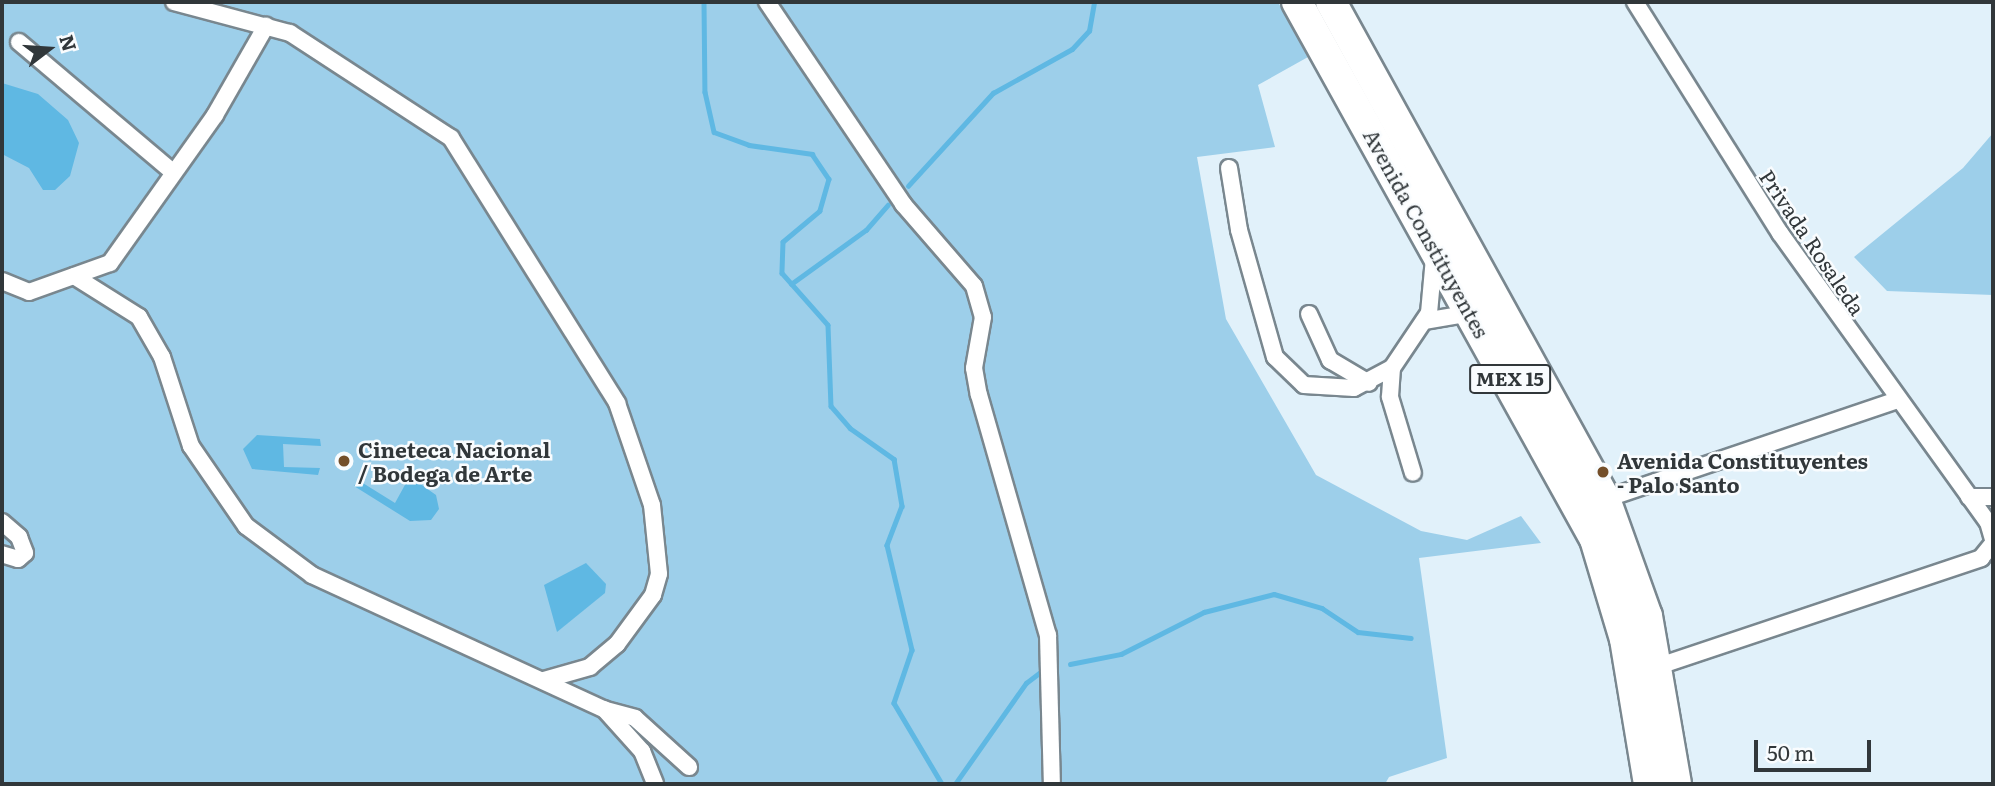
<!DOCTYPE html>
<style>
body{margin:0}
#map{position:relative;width:1995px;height:786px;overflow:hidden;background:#e1f1fa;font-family:Literata,serif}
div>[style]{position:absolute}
.green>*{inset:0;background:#9dcfea}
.water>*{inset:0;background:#5fb8e3}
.stream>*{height:4.5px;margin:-2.25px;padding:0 2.25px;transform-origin:2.25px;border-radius:2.25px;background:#5fb8e3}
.roads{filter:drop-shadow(2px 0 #79878f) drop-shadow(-2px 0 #79878f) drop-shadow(0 2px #79878f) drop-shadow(0 -2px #79878f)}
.street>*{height:16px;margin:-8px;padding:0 8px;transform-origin:8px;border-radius:8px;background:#fff}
.highway>*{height:30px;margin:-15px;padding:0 15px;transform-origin:15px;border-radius:15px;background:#fff}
.dots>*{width:19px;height:19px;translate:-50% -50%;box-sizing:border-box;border:4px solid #f9fcfe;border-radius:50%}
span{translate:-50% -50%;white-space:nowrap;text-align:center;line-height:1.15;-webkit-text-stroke:5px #f9fcfe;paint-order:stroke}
.shield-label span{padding:2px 5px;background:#f9fcfe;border:2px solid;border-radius:5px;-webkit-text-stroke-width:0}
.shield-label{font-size:19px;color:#31373a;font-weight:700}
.street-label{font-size:21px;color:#31373a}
.poi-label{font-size:21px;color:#31373a;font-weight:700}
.left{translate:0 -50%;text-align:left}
.frame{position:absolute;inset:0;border:4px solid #31373a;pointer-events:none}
.north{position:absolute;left:14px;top:14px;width:70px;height:70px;-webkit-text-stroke:5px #f9fcfe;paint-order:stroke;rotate:73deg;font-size:19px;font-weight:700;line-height:28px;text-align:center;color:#31373a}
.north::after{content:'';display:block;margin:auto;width:24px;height:32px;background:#31373a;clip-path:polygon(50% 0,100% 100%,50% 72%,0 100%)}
.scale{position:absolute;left:1754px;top:740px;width:117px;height:32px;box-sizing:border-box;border:4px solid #31373a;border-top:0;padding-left:9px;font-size:21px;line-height:24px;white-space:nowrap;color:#31373a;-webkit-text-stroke:5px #f9fcfe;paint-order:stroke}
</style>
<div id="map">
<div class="green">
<div style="clip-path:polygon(2px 2px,1278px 2px,1308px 57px,1258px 85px,1275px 147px,1197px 157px,1226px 319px,1316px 475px,1421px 531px,1467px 540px,1521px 516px,1541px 543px,1419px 558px,1447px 758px,1389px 777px,1385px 784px,2px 784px)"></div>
<div style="clip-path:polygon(1993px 133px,1993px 295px,1887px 291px,1854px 257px,1963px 168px)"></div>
</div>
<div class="water">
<div style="clip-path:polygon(2px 83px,38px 94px,68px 120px,79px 143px,70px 176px,55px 190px,43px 190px,29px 168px,2px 154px)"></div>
<div style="clip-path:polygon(257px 435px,320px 439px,321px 446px,283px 444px,284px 467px,320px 468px,318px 475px,252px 469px,243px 449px)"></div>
<div style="clip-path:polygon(399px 469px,436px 495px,439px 509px,431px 520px,410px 521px,354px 486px,358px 480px,395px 503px,406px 483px,395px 475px)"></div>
<div style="clip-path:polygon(586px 563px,606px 584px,605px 593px,557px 632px,544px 585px)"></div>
</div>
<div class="stream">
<div style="left:704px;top:2px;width:90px;rotate:89.4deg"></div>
<div style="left:705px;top:92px;width:41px;rotate:77.3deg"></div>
<div style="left:714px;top:132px;width:37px;rotate:20deg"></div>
<div style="left:749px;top:145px;width:64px;rotate:8.1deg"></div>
<div style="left:812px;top:154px;width:30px;rotate:56deg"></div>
<div style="left:829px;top:179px;width:33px;rotate:106deg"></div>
<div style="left:820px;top:211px;width:48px;rotate:140deg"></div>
<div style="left:783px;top:242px;width:31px;rotate:92deg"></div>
<div style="left:782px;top:273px;width:69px;rotate:48.5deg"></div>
<div style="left:828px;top:325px;width:81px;rotate:87.9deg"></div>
<div style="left:831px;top:406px;width:29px;rotate:49deg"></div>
<div style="left:850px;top:428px;width:54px;rotate:35.2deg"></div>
<div style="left:894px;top:459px;width:48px;rotate:80.3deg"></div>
<div style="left:902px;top:506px;width:42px;rotate:111deg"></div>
<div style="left:887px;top:545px;width:108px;rotate:76.6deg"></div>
<div style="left:912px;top:650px;width:56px;rotate:108.8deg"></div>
<div style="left:894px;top:703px;width:94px;rotate:59.3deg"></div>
<div style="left:908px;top:186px;width:126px;rotate:-47.6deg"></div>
<div style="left:993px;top:93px;width:90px;rotate:-29.1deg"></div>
<div style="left:1072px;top:49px;width:25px;rotate:-47deg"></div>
<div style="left:1089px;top:31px;width:29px;rotate:-80deg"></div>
<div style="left:791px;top:284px;width:92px;rotate:-35.8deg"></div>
<div style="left:866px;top:230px;width:33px;rotate:-49deg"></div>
<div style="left:1070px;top:664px;width:52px;rotate:-11.1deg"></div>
<div style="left:1121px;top:654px;width:93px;rotate:-26.8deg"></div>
<div style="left:1204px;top:612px;width:72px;rotate:-14.4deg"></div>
<div style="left:1274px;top:594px;width:50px;rotate:16.3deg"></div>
<div style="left:1322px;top:608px;width:43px;rotate:33.7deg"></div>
<div style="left:1358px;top:632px;width:53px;rotate:6.5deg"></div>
<div style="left:955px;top:784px;width:123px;rotate:-54.9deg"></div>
<div style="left:1026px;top:683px;width:20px;rotate:-37deg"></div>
</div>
<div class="roads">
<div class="street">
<div style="left:174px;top:2px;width:120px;rotate:15deg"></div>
<div style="left:290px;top:33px;width:192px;rotate:33.1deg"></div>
<div style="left:451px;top:138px;width:313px;rotate:57.9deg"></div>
<div style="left:617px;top:403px;width:108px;rotate:71.1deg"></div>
<div style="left:652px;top:505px;width:69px;rotate:84.2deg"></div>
<div style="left:659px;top:574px;width:22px;rotate:106deg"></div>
<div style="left:653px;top:595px;width:61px;rotate:126.3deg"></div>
<div style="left:617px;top:644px;width:35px;rotate:140deg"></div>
<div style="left:590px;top:667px;width:48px;rotate:164.2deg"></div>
<div style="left:767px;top:2px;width:244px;rotate:56deg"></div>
<div style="left:903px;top:204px;width:108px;rotate:49.1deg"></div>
<div style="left:974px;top:286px;width:32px;rotate:74deg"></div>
<div style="left:983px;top:317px;width:52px;rotate:100deg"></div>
<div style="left:974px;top:368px;width:27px;rotate:80deg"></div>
<div style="left:979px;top:395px;width:250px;rotate:74deg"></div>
<div style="left:1048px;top:635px;width:149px;rotate:88.5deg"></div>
<div style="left:1635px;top:2px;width:273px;rotate:57.9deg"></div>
<div style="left:1780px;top:233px;width:356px;rotate:54.3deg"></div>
<div style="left:1988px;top:522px;width:19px;rotate:74deg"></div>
<div style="left:19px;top:42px;width:202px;rotate:40.2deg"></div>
<div style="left:1229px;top:168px;width:63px;rotate:80.8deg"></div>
<div style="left:1239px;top:230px;width:132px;rotate:74.2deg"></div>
<div style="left:1275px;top:357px;width:40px;rotate:44deg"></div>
<div style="left:1304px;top:385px;width:50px;rotate:3.4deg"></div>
<div style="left:1354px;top:388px;width:43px;rotate:-27.8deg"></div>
<div style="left:1392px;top:368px;width:66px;rotate:-56.1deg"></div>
<div style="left:1429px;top:313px;width:55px;rotate:-84.8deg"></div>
<div style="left:74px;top:276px;width:77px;rotate:32.2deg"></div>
<div style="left:139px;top:317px;width:46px;rotate:60.1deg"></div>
<div style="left:162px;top:357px;width:94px;rotate:72deg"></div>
<div style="left:191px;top:446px;width:97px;rotate:55.5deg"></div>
<div style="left:246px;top:526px;width:82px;rotate:36.6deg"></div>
<div style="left:312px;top:575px;width:321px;rotate:24.7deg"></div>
<div style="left:604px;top:709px;width:57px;rotate:47.9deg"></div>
<div style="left:642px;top:751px;width:35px;rotate:68deg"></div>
<div style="left:2px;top:281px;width:29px;rotate:22deg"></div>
<div style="left:29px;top:292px;width:86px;rotate:-19.7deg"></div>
<div style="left:110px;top:263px;width:181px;rotate:-54.6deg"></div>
<div style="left:215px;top:115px;width:103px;rotate:-60.2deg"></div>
<div style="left:1309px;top:314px;width:51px;rotate:65.5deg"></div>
<div style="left:1330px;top:360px;width:45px;rotate:30.5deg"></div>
<div style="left:1424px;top:321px;width:49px;rotate:-9.5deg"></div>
<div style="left:1392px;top:368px;width:29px;rotate:94deg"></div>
<div style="left:1390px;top:397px;width:79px;rotate:73.2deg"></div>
<div style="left:1969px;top:497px;width:24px"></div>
<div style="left:1605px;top:499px;width:309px;rotate:-18.7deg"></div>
<div style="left:2px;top:522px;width:23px;rotate:41deg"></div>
<div style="left:19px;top:537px;width:17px;rotate:69deg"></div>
<div style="left:25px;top:553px;width:9px;rotate:139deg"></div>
<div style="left:18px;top:559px;width:17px;rotate:-163deg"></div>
<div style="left:1659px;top:666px;width:340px;rotate:-18.5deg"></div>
<div style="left:1981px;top:558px;width:19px;rotate:-51deg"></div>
<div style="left:606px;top:710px;width:30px;rotate:15deg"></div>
<div style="left:635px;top:718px;width:73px;rotate:42.2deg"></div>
</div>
<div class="highway">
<div style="left:1297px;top:2px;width:614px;rotate:60.97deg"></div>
<div style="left:1595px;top:539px;width:104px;rotate:73.3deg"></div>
<div style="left:1625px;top:639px;width:147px;rotate:80.6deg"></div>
<div style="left:1331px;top:2px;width:568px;rotate:61.13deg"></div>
<div style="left:1605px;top:499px;width:124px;rotate:70.3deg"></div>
<div style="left:1647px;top:616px;width:170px;rotate:80.2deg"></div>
</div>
</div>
<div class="dots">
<div style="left:344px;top:461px;background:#744f2a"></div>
<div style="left:1603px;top:472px;background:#744f2a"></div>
</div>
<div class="shield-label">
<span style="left:1510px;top:379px">MEX 15</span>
</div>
<div class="street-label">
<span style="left:1427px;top:233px;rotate:61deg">Avenida Constituyentes</span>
<span style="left:1813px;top:242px;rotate:56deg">Privada Rosaleda</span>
</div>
<div class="poi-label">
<span class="left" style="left:358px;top:461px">Cineteca Nacional<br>/ Bodega de Arte</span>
<span class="left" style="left:1617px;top:472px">Avenida Constituyentes<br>- Palo Santo</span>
</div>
<div class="frame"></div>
<div class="north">N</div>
<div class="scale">50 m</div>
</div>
